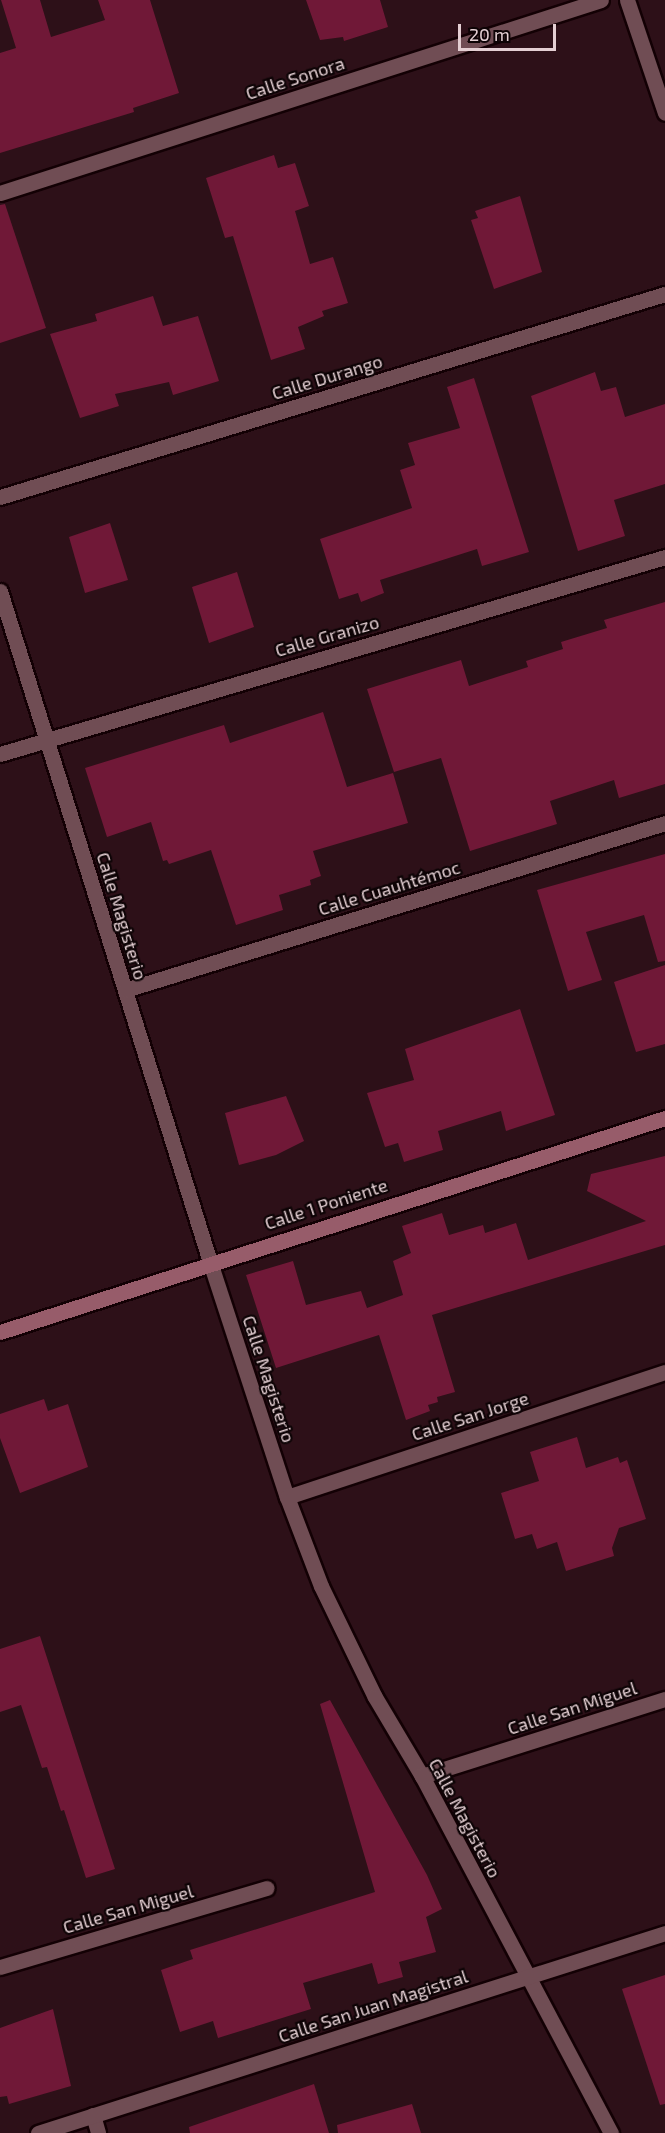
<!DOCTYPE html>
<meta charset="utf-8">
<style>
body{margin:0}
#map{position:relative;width:665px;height:2133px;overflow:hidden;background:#2d1018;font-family:"Exo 2",sans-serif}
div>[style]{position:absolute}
.building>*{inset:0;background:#701837}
.roads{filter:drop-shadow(2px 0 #130004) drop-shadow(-2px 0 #130004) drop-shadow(0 2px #130004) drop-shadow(0 -2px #130004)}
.minor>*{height:15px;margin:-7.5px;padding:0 7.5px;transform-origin:7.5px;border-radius:7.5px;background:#704d54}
.secondary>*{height:15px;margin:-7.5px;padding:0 7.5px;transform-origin:7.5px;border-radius:7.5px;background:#975c6a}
span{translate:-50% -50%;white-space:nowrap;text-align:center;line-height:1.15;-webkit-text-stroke:4.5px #0d0305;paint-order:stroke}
.street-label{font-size:18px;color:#e4cfd3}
.scale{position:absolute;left:458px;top:24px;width:98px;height:27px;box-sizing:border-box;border:3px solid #e4cfd3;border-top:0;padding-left:8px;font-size:18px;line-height:21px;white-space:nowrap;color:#e4cfd3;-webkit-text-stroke:4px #0d0305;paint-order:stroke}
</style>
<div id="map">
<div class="building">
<div style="clip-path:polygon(1px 0,40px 0,51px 37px,105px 20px,98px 0,150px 0,179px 93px,133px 108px,134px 112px,0 153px,0 53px,16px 48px)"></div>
<div style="clip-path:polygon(306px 0,380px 0,388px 27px,344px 41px,343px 37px,320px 40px)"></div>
<div style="clip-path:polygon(274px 155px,278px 168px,295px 163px,309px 206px,295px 211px,310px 264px,333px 257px,348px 303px,322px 311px,324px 316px,298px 327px,305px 349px,271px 360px,233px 236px,225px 238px,206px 178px)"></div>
<div style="clip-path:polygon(520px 196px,542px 272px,494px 289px,471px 220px,478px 218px,475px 211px)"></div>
<div style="clip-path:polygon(5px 204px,46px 328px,0 343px,0 205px)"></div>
<div style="clip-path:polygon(153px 296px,163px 326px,198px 316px,219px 381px,173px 395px,169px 382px,115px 394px,119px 406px,80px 418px,50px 334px,97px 321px,95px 314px)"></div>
<div style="clip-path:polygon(595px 372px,601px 391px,616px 387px,625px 417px,665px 404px,665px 484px,614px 500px,625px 536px,578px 551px,531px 396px)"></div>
<div style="clip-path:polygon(474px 378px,529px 552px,482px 566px,477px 549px,380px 580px,384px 593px,361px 602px,358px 593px,339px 599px,320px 539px,412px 508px,400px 470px,415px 465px,408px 443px,460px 428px,447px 387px)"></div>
<div style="clip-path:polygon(110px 523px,128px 580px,85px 593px,69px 537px)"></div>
<div style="clip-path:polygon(237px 572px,254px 627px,209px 643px,192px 587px)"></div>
<div style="clip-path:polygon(665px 602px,665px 784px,619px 798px,614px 780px,550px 801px,557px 824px,470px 851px,441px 758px,394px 772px,367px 689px,461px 660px,469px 686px,528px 667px,526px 661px,563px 649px,561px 642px,607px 628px,604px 620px)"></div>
<div style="clip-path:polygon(323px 712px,347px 787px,393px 773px,408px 823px,313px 851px,321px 876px,310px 880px,311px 885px,279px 895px,283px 910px,236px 925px,211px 850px,169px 864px,167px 860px,163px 861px,151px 822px,107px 837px,85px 768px,224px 725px,230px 743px)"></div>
<div style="clip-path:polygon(665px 854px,665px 961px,658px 962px,644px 915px,586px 932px,602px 980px,568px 991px,537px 890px)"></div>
<div style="clip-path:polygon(665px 965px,665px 1044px,636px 1052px,614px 982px)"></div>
<div style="clip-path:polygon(520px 1009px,555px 1115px,506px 1131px,501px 1111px,438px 1131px,443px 1150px,404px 1162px,398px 1143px,385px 1147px,367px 1093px,414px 1080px,405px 1049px)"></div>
<div style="clip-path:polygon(286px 1096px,304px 1141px,276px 1155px,239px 1165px,225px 1113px)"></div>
<div style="clip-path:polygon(665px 1156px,665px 1245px,432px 1315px,455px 1392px,437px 1397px,438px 1402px,428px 1405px,430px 1411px,406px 1420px,379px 1335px,276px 1368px,246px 1275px,293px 1261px,306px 1305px,361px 1291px,367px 1308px,403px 1295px,393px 1261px,411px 1253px,402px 1226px,442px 1213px,449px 1235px,483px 1225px,485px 1233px,516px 1223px,528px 1260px,646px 1221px,587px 1191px,591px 1174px)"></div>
<div style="clip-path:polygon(44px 1399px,48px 1411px,68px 1404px,88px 1467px,20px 1493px,0 1438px,0 1414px)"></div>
<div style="clip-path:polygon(577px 1437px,586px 1468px,618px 1457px,620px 1463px,627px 1460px,646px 1519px,619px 1528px,612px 1548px,614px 1556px,566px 1571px,557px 1542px,537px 1549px,532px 1534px,515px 1539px,501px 1493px,539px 1481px,530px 1452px)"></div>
<div style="clip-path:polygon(40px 1636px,115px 1869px,86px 1878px,64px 1810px,61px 1811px,47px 1767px,42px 1768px,21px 1705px,0 1712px,0 1649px)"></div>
<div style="clip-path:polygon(330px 1700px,427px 1875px,442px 1909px,426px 1917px,436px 1952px,399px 1962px,403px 1977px,378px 1984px,372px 1963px,303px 1983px,311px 2009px,218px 2038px,213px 2021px,180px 2032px,161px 1970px,193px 1959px,190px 1950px,375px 1892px,320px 1704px)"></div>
<div style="clip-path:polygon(665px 1975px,665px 2104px,660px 2105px,622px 1989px)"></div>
<div style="clip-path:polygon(53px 2009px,71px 2086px,9px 2104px,7px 2096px,0 2097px,0 2028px)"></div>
<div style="clip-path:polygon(314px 2084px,329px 2133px,190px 2133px,189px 2127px)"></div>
<div style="clip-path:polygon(412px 2104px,421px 2133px,338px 2133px,337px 2125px)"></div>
</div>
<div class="roads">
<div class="minor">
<div style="left:627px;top:0;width:119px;rotate:71.4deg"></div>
<div style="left:0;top:193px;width:631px;rotate:-17.8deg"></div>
<div style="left:0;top:497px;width:695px;rotate:-16.98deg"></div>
<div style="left:0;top:591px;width:703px;rotate:72.62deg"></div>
<div style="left:210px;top:1262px;width:247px;rotate:71.9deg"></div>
<div style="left:287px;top:1497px;width:95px;rotate:69.1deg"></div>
<div style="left:321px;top:1586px;width:123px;rotate:64.1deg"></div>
<div style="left:375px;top:1697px;width:92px;rotate:59.3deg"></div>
<div style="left:422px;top:1776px;width:404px;rotate:62.1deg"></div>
<div style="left:0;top:754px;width:694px;rotate:-16.5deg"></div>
<div style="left:125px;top:990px;width:565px;rotate:-17.18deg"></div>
<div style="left:287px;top:1497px;width:398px;rotate:-18.3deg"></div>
<div style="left:422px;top:1776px;width:255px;rotate:-17.6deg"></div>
<div style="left:0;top:1967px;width:278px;rotate:-16.5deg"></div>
<div style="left:93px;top:2115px;width:19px;rotate:74deg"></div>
<div style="left:38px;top:2133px;width:658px;rotate:-17.69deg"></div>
</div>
<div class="secondary">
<div style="left:0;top:1332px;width:699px;rotate:-17.84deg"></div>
</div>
</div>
<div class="street-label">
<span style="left:295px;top:78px;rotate:-18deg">Calle Sonora</span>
<span style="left:327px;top:377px;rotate:-17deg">Calle Durango</span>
<span style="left:327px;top:636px;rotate:-16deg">Calle Granizo</span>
<span style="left:389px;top:888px;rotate:-17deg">Calle Cuauhtémoc</span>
<span style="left:122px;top:916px;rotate:73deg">Calle Magisterio</span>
<span style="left:326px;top:1204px;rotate:-18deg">Calle 1 Poniente</span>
<span style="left:269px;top:1379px;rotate:72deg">Calle Magisterio</span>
<span style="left:470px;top:1416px;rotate:-18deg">Calle San Jorge</span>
<span style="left:572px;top:1708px;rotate:-18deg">Calle San Miguel</span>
<span style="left:465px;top:1818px;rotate:62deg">Calle Magisterio</span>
<span style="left:128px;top:1909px;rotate:-16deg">Calle San Miguel</span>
<span style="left:373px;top:2006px;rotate:-18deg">Calle San Juan Magistral</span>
</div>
<div class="scale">20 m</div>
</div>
